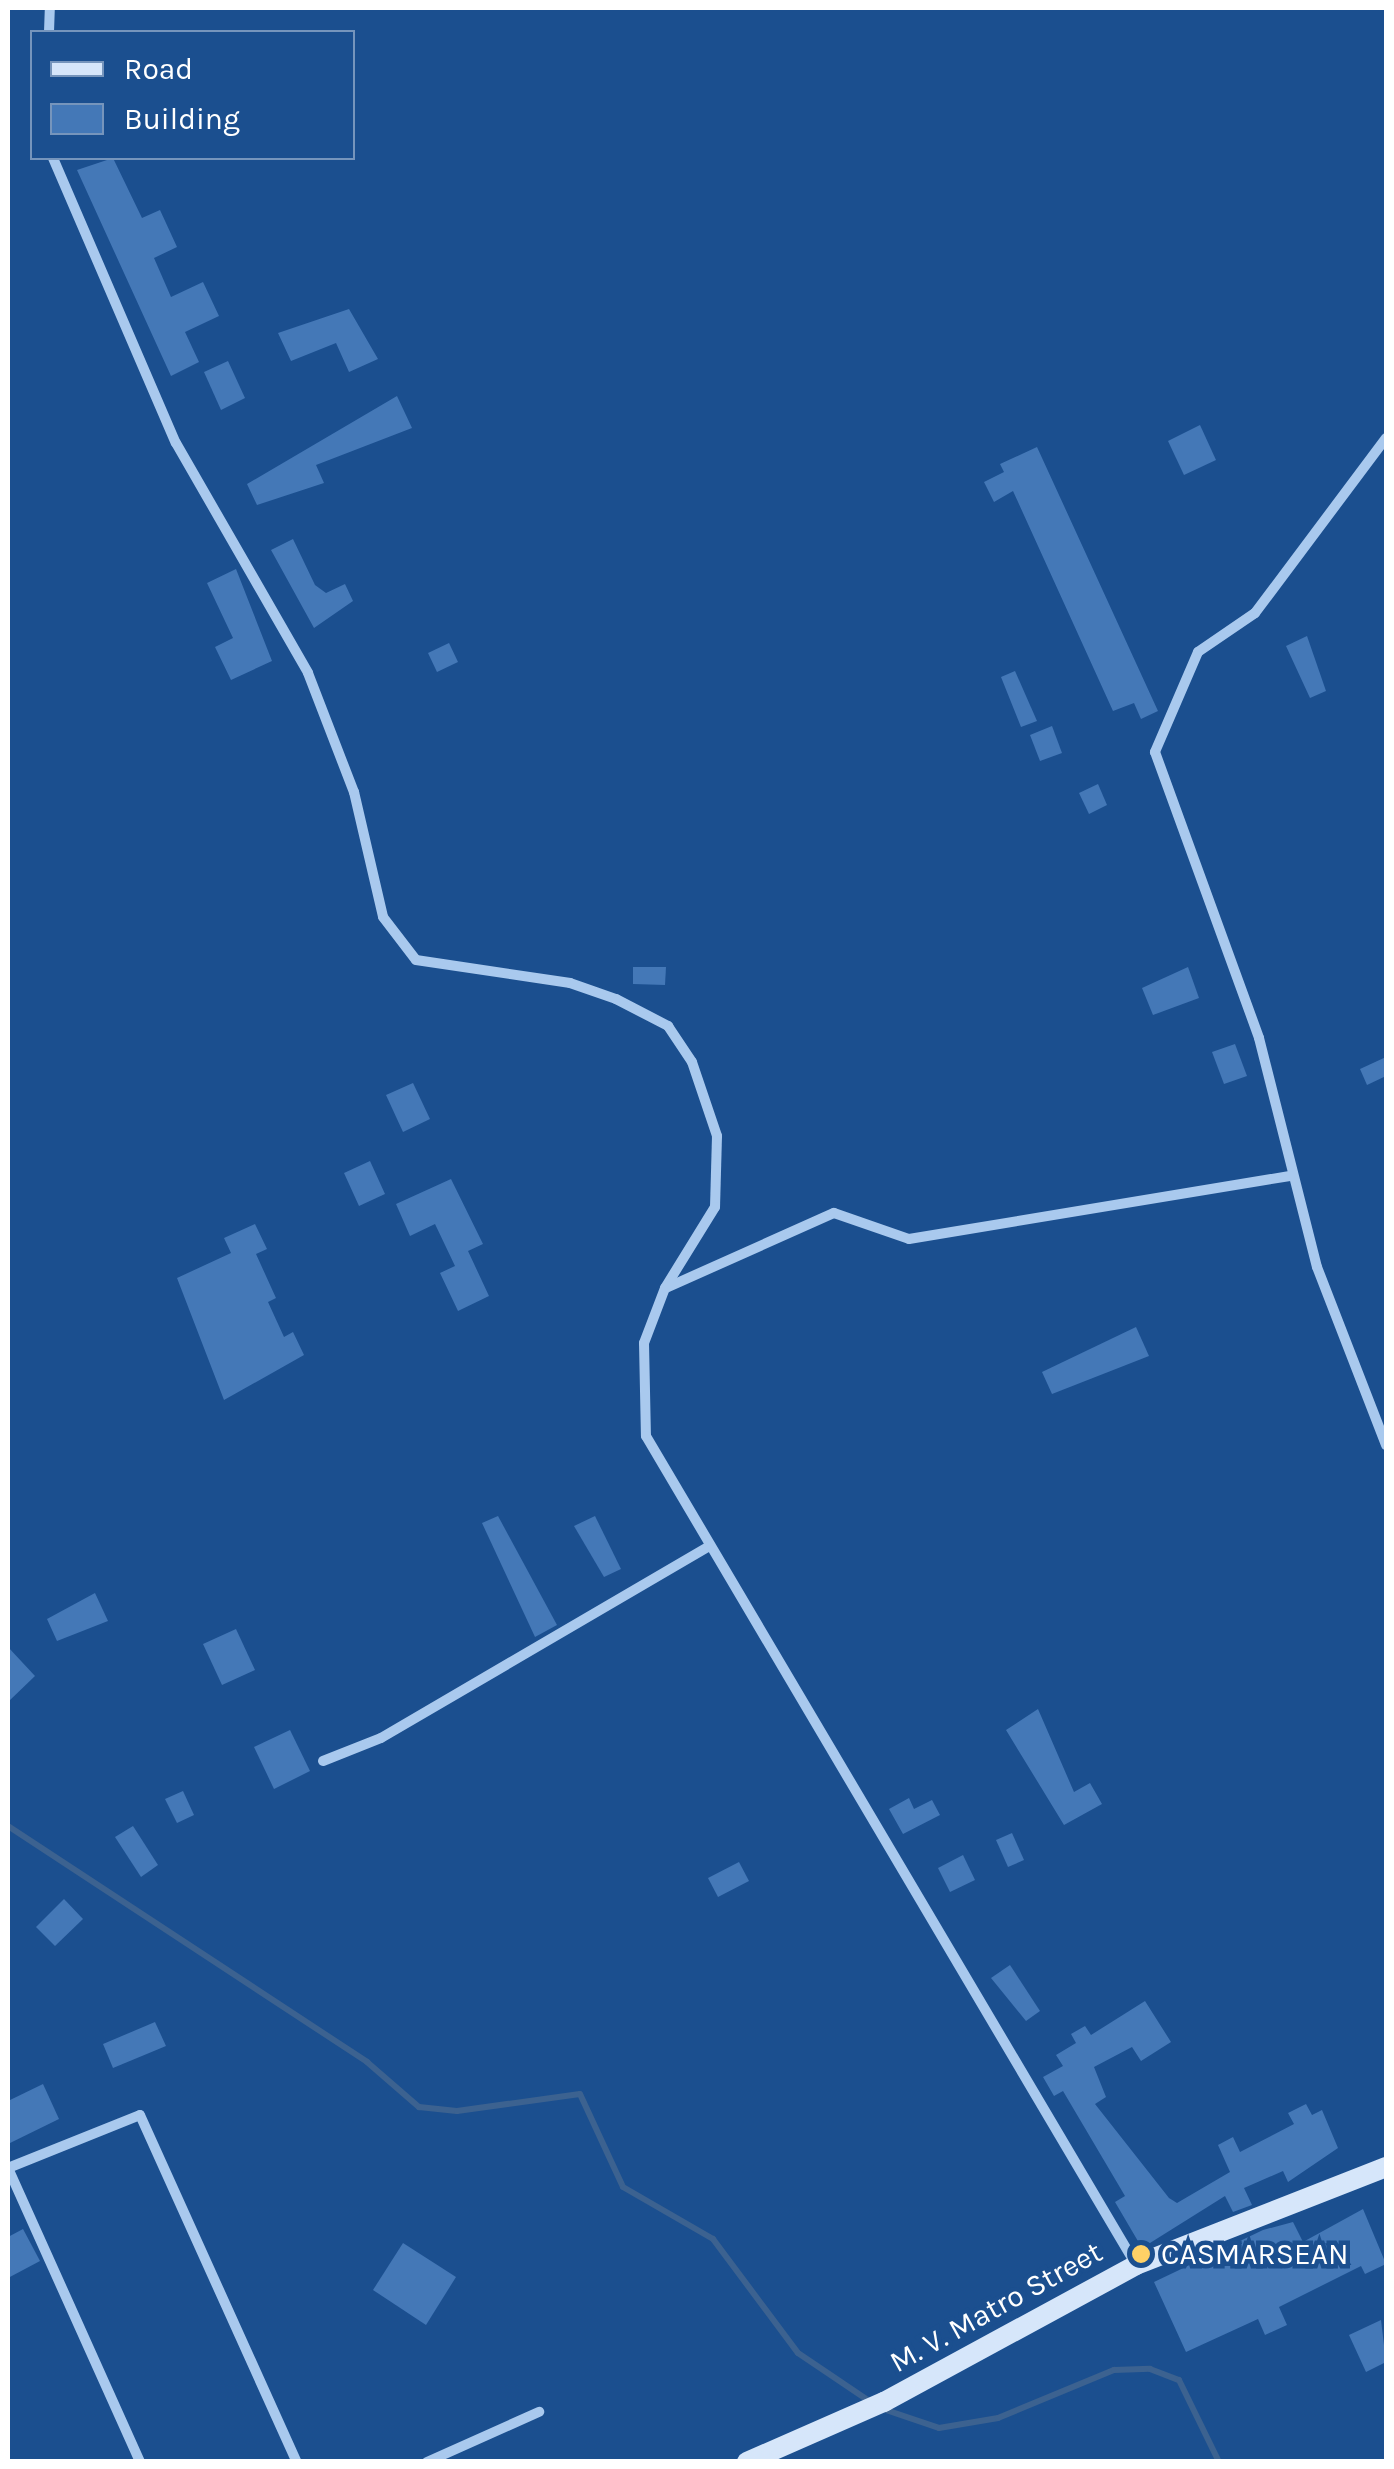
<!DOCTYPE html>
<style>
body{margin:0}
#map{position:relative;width:1394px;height:2469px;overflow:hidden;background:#1b4f8f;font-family:Karla,sans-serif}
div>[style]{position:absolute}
.stream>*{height:6px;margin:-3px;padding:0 3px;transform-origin:3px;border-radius:3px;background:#3c6290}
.building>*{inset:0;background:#4478b7}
.street>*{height:10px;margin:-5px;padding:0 5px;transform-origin:5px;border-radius:5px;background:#a9c9ee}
.secondary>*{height:20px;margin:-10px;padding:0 10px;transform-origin:10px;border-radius:10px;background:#d6e6fa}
.dots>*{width:28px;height:28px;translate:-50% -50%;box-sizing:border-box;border:5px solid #1b4f8f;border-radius:50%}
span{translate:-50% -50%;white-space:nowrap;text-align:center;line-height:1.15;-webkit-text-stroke:9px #1b4f8f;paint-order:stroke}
.poi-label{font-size:30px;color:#fff}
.left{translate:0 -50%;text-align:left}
.street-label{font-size:30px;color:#fff}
.frame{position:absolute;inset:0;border:10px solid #fff;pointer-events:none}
.legend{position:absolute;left:30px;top:30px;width:325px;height:130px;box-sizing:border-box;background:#1b4f8f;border:2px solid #7695bc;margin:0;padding:12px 18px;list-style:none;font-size:30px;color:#fff}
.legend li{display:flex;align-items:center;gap:20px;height:50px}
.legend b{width:50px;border:2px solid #7695bc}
</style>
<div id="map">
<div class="stream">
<div style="left:8px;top:1826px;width:430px;rotate:33.3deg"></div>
<div style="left:367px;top:2062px;width:69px;rotate:40.9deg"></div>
<div style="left:419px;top:2107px;width:38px;rotate:6deg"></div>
<div style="left:457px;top:2111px;width:124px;rotate:-7.9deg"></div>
<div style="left:580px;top:2094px;width:102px;rotate:65.2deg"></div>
<div style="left:623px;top:2187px;width:104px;rotate:30deg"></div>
<div style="left:713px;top:2239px;width:142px;rotate:53.3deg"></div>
<div style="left:798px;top:2353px;width:89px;rotate:34deg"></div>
<div style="left:883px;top:2409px;width:59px;rotate:18.7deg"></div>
<div style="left:939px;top:2428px;width:60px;rotate:-9.6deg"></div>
<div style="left:998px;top:2418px;width:126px;rotate:-22.5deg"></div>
<div style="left:1114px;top:2370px;width:36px;rotate:-2deg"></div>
<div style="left:1150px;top:2369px;width:31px;rotate:21deg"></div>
<div style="left:1179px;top:2380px;width:91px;rotate:64deg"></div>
</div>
<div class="building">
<div style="clip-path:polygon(113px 158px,142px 218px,160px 210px,177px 247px,154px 258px,171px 297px,203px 282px,219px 316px,185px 332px,199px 362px,171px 376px,77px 170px)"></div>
<div style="clip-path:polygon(349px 309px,378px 359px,349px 372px,336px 343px,291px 361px,278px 333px)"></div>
<div style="clip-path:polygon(228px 361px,245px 398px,221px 410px,204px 372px)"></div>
<div style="clip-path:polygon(397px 396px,412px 428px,316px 465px,324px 483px,257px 505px,247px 484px)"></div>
<div style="clip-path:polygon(1200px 425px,1216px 460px,1184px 475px,1168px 441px)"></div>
<div style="clip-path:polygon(1037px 447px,1158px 711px,1141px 719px,1134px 703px,1113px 711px,1013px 491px,994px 502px,984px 482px,1004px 472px,1000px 464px)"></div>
<div style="clip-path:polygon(293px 539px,315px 585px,326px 593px,345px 584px,353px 601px,314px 628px,271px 550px)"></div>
<div style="clip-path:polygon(236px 569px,272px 661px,231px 680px,215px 647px,233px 638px,207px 583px)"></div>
<div style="clip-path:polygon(1307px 636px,1326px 691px,1310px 698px,1286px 646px)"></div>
<div style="clip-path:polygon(449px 643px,458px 662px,437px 672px,428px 653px)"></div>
<div style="clip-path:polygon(1015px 671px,1037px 721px,1021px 727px,1001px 677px)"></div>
<div style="clip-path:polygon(1052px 726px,1062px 753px,1040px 761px,1030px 735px)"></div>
<div style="clip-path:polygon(1098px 784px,1107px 805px,1089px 814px,1079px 793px)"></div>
<div style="clip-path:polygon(633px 967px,666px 967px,665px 985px,633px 984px)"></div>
<div style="clip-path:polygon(1188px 967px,1199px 998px,1153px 1015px,1142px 988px)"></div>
<div style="clip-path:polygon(1235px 1044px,1247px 1076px,1224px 1084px,1212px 1052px)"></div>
<div style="clip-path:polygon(1386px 1057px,1386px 1076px,1367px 1085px,1360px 1069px)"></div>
<div style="clip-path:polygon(413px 1083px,430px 1119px,403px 1132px,386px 1095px)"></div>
<div style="clip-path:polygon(370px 1161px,385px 1194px,359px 1206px,344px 1173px)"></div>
<div style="clip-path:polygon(451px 1179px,483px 1244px,468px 1251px,489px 1296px,458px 1311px,440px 1273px,455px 1266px,435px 1224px,410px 1236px,396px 1204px)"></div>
<div style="clip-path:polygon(255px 1224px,267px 1249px,256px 1254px,276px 1298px,268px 1302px,284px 1337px,293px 1332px,304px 1355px,224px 1400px,177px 1278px,231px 1253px,224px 1238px)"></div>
<div style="clip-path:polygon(1136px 1327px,1149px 1356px,1052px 1394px,1042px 1372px)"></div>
<div style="clip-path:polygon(498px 1516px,557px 1625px,535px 1637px,482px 1523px)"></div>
<div style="clip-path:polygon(595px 1516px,621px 1569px,604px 1577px,574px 1526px)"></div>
<div style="clip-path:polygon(95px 1593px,108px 1621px,57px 1641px,47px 1619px)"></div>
<div style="clip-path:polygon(236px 1629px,255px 1670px,222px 1685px,203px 1644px)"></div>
<div style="clip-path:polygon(8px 1647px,35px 1676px,8px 1702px)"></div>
<div style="clip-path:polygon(1038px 1709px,1074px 1792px,1090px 1783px,1102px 1804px,1064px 1825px,1006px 1730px)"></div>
<div style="clip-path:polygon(290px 1730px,310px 1771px,274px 1789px,254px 1747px)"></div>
<div style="clip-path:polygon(183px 1791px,194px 1815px,177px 1823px,165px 1799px)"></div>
<div style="clip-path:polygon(909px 1798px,914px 1809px,932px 1800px,940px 1815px,903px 1834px,889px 1809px)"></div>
<div style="clip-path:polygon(133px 1826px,158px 1865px,141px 1877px,115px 1837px)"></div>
<div style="clip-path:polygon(1012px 1833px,1024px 1860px,1008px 1867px,996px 1840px)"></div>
<div style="clip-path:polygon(963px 1855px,975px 1880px,950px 1892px,938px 1868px)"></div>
<div style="clip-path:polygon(739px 1862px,749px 1881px,718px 1897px,708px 1878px)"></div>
<div style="clip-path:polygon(64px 1899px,83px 1919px,55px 1946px,36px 1927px)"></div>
<div style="clip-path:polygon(1010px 1965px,1040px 2011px,1026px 2021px,991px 1978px)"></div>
<div style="clip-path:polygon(1145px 2001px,1171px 2042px,1141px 2061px,1132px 2047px,1094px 2067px,1106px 2097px,1095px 2104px,1169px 2198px,1177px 2203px,1230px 2172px,1218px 2145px,1233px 2137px,1240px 2152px,1294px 2124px,1288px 2113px,1306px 2104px,1312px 2115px,1322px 2110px,1338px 2148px,1288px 2182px,1283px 2171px,1244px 2188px,1252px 2205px,1233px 2212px,1225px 2196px,1142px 2248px,1115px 2202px,1125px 2196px,1063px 2091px,1054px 2096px,1043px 2077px,1063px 2066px,1056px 2055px,1076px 2043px,1071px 2034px,1085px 2026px,1091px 2035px)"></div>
<div style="clip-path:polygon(155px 2022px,166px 2046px,113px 2068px,103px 2044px)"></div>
<div style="clip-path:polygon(43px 2084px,59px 2119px,8px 2144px,8px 2101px)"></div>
<div style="clip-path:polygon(1363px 2209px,1386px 2264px,1365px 2274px,1361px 2266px,1279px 2307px,1287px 2325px,1265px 2335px,1258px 2319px,1186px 2352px,1154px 2282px,1263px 2230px,1293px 2222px,1303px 2242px)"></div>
<div style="clip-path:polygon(23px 2229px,40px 2261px,8px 2278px,8px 2237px)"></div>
<div style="clip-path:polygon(403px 2243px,456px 2277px,426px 2325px,373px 2290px)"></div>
<div style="clip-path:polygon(1381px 2320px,1386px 2362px,1366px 2372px,1349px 2335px)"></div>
</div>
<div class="street">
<div style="left:49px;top:32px;width:24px;rotate:-88deg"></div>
<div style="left:53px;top:158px;width:310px;rotate:66.7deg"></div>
<div style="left:176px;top:443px;width:265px;rotate:60.1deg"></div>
<div style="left:308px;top:673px;width:128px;rotate:68.9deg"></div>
<div style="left:354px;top:792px;width:128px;rotate:76.9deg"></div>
<div style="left:383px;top:917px;width:54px;rotate:52.5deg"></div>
<div style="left:416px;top:960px;width:156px;rotate:8.5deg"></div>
<div style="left:570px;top:983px;width:49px;rotate:19.2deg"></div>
<div style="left:616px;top:999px;width:59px;rotate:27.4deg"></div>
<div style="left:668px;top:1026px;width:43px;rotate:56.3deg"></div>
<div style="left:692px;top:1062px;width:78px;rotate:71.3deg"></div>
<div style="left:717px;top:1136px;width:71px;rotate:91.6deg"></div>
<div style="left:715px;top:1207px;width:95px;rotate:121.7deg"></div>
<div style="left:665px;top:1288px;width:59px;rotate:110.9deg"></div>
<div style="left:644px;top:1343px;width:93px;rotate:88.8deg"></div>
<div style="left:646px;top:1436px;width:963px;rotate:59.41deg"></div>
<div style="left:1386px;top:438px;width:219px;rotate:126.8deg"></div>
<div style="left:1255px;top:613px;width:69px;rotate:145.6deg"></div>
<div style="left:1198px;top:652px;width:109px;rotate:113.3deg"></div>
<div style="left:1155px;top:752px;width:304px;rotate:70deg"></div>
<div style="left:1259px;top:1038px;width:236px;rotate:75.8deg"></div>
<div style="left:1317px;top:1267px;width:191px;rotate:68.8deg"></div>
<div style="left:666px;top:1288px;width:184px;rotate:-24.1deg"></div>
<div style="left:834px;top:1213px;width:79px;rotate:19.1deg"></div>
<div style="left:909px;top:1239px;width:386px;rotate:-9.4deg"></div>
<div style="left:323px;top:1761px;width:62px;rotate:-21.6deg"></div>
<div style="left:381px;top:1738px;width:380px;rotate:-30.3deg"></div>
<div style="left:8px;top:2168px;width:142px;rotate:-21.9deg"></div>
<div style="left:140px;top:2115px;width:381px;rotate:65.7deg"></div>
<div style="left:8px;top:2168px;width:322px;rotate:65.8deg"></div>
<div style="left:427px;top:2462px;width:123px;rotate:-24.1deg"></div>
</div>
<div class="secondary">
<div style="left:747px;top:2462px;width:150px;rotate:-23.7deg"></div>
<div style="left:884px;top:2402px;width:287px;rotate:-28.5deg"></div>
<div style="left:1136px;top:2265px;width:269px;rotate:-21.4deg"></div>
</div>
<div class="dots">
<div style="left:1141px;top:2254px;background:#ffd166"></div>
</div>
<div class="poi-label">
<span class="left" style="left:1161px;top:2254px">CASMARSEAN</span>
</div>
<div class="street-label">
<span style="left:996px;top:2307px;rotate:-29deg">M. V. Matro Street</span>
</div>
<div class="frame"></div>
<ul class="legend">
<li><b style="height:12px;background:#d6e6fa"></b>Road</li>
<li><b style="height:28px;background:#4478b7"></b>Building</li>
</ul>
</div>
